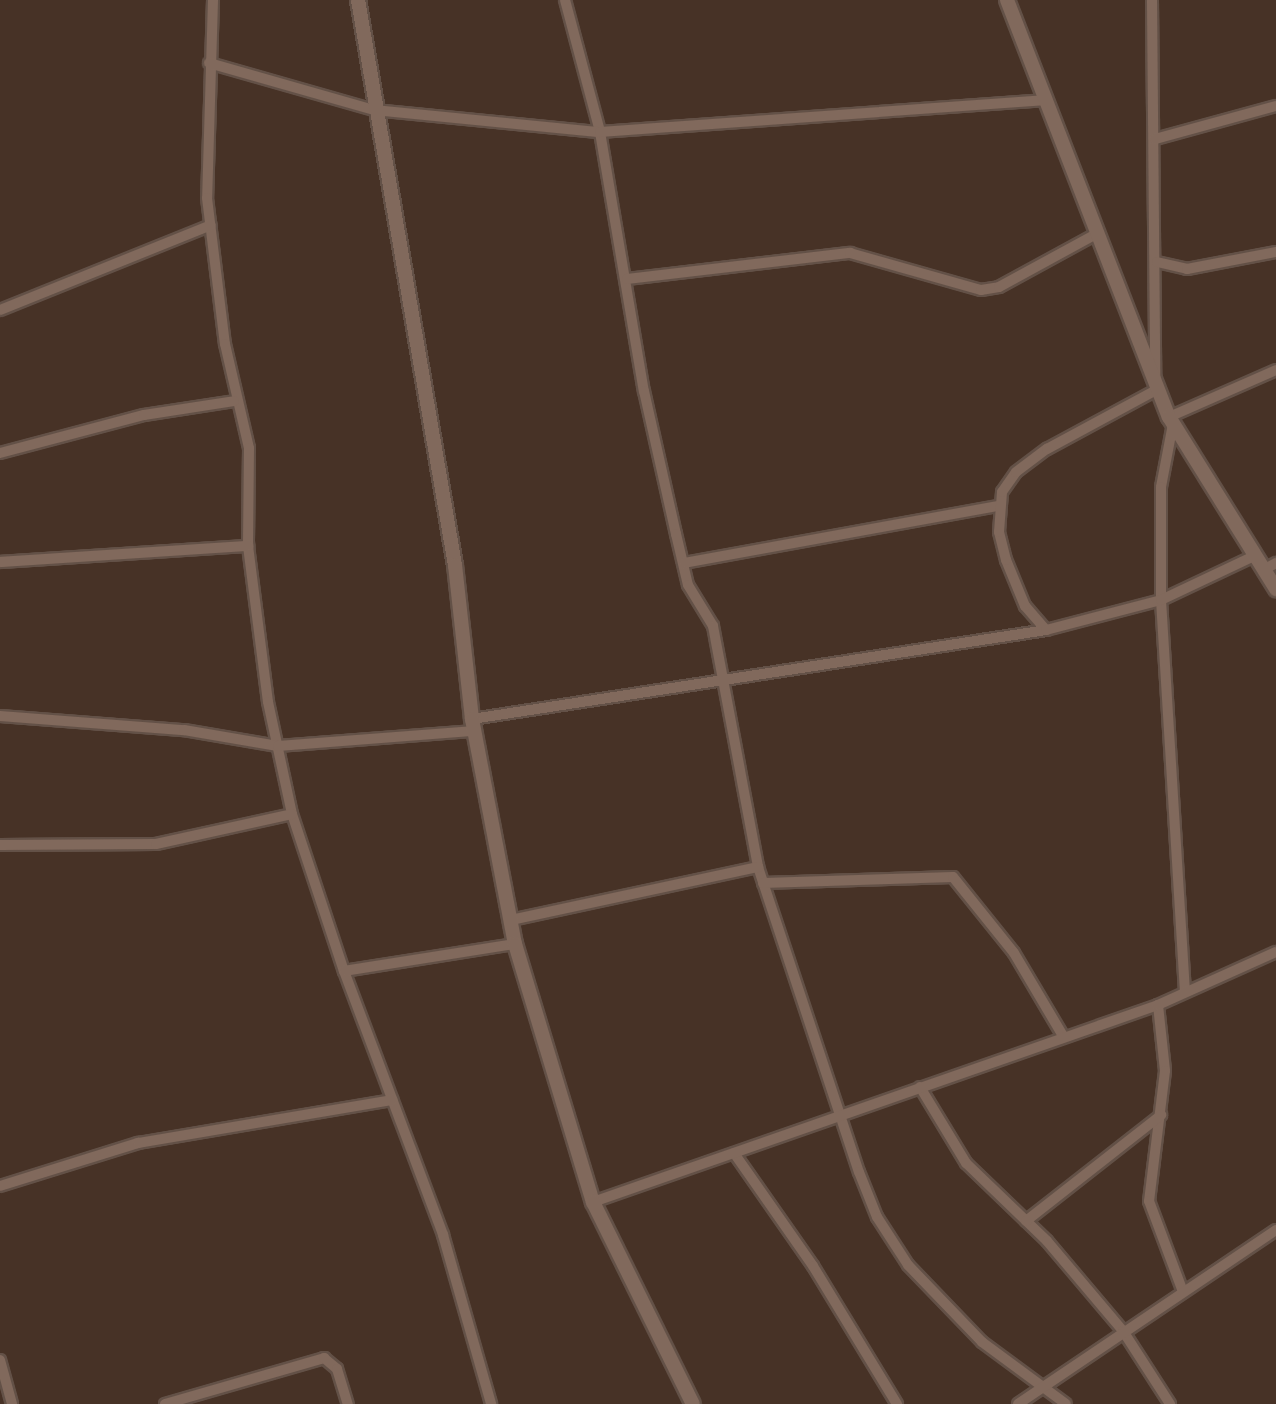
<!DOCTYPE html>
<style>
body{margin:0}
#map{position:relative;width:1276px;height:1404px;overflow:hidden;background:#473226;font-family:Mulish,sans-serif}
div>[style]{position:absolute}
.roads{filter:drop-shadow(2px 0 #635147) drop-shadow(-2px 0 #635147) drop-shadow(0 2px #635147) drop-shadow(0 -2px #635147)}
.street>*{height:10px;margin:-5px;padding:0 5px;transform-origin:5px;border-radius:5px;background:#81695c}
.secondary>*{height:14px;margin:-7px;padding:0 7px;transform-origin:7px;border-radius:7px;background:#81695c}
span{translate:-50% -50%;white-space:nowrap;text-align:center;line-height:1.15;-webkit-text-stroke:8px #261c17;paint-order:stroke}
</style>
<div id="map">
<div class="roads">
<div class="street">
<div style="left:213px;top:0;width:198px;rotate:91.7deg"></div>
<div style="left:207px;top:198px;width:147px;rotate:83deg"></div>
<div style="left:225px;top:344px;width:107px;rotate:77deg"></div>
<div style="left:249px;top:448px;width:98px;rotate:90.6deg"></div>
<div style="left:248px;top:546px;width:157px;rotate:82.7deg"></div>
<div style="left:268px;top:702px;width:115px;rotate:77.9deg"></div>
<div style="left:292px;top:814px;width:165px;rotate:71.7deg"></div>
<div style="left:344px;top:971px;width:282px;rotate:69.4deg"></div>
<div style="left:443px;top:1235px;width:176px;rotate:74.1deg"></div>
<div style="left:565px;top:0;width:137px;rotate:75.1deg"></div>
<div style="left:600px;top:132px;width:263px;rotate:80.4deg"></div>
<div style="left:644px;top:391px;width:147px;rotate:77.4deg"></div>
<div style="left:676px;top:534px;width:52px;rotate:76.8deg"></div>
<div style="left:688px;top:585px;width:48px;rotate:58.6deg"></div>
<div style="left:713px;top:626px;width:245px;rotate:79.4deg"></div>
<div style="left:758px;top:867px;width:321px;rotate:71.7deg"></div>
<div style="left:859px;top:1172px;width:48px;rotate:68.2deg"></div>
<div style="left:877px;top:1217px;width:57px;rotate:57.1deg"></div>
<div style="left:908px;top:1265px;width:107px;rotate:46.1deg"></div>
<div style="left:982px;top:1342px;width:104px;rotate:36.4deg"></div>
<div style="left:1152px;top:0;width:376px;rotate:89.5deg"></div>
<div style="left:209px;top:63px;width:172px;rotate:15.9deg"></div>
<div style="left:374px;top:110px;width:227px;rotate:5.6deg"></div>
<div style="left:600px;top:132px;width:448px;rotate:-4.1deg"></div>
<div style="left:1155px;top:139px;width:125px;rotate:-15.3deg"></div>
<div style="left:1157px;top:262px;width:31px;rotate:13deg"></div>
<div style="left:1187px;top:269px;width:91px;rotate:-10.8deg"></div>
<div style="left:627px;top:279px;width:225px;rotate:-6.7deg"></div>
<div style="left:850px;top:253px;width:136px;rotate:15.8deg"></div>
<div style="left:981px;top:290px;width:18px;rotate:-9deg"></div>
<div style="left:999px;top:287px;width:113px;rotate:-28.6deg"></div>
<div style="left:0;top:310px;width:227px;rotate:-21.9deg"></div>
<div style="left:1169px;top:417px;width:117px;rotate:-23.7deg"></div>
<div style="left:1173px;top:424px;width:64px;rotate:100.8deg"></div>
<div style="left:1161px;top:487px;width:113px;rotate:90deg"></div>
<div style="left:1161px;top:600px;width:393px;rotate:86.5deg"></div>
<div style="left:0;top:453px;width:149px;rotate:-14.8deg"></div>
<div style="left:144px;top:415px;width:91px;rotate:-8.8deg"></div>
<div style="left:0;top:562px;width:249px;rotate:-3.7deg"></div>
<div style="left:684px;top:563px;width:320px;rotate:-10.3deg"></div>
<div style="left:1263px;top:570px;width:15px;rotate:-28deg"></div>
<div style="left:1046px;top:630px;width:32px;rotate:-131deg"></div>
<div style="left:1025px;top:606px;width:50px;rotate:-112.4deg"></div>
<div style="left:1006px;top:560px;width:29px;rotate:-104deg"></div>
<div style="left:999px;top:532px;width:40px;rotate:-85.7deg"></div>
<div style="left:1002px;top:492px;width:24px;rotate:-55deg"></div>
<div style="left:1016px;top:472px;width:39px;rotate:-37deg"></div>
<div style="left:1047px;top:449px;width:126px;rotate:-28.4deg"></div>
<div style="left:0;top:716px;width:185px;rotate:4.4deg"></div>
<div style="left:184px;top:730px;width:95px;rotate:9.7deg"></div>
<div style="left:278px;top:746px;width:197px;rotate:-4.4deg"></div>
<div style="left:472px;top:719px;width:581px;rotate:-8.81deg"></div>
<div style="left:1046px;top:630px;width:119px;rotate:-14.6deg"></div>
<div style="left:1161px;top:600px;width:103px;rotate:-25.3deg"></div>
<div style="left:0;top:845px;width:156px;rotate:-0.4deg"></div>
<div style="left:156px;top:844px;width:139px;rotate:-12.4deg"></div>
<div style="left:763px;top:883px;width:190px;rotate:-1.8deg"></div>
<div style="left:953px;top:877px;width:97px;rotate:51.2deg"></div>
<div style="left:1014px;top:953px;width:96px;rotate:59.4deg"></div>
<div style="left:511px;top:920px;width:253px;rotate:-12.1deg"></div>
<div style="left:344px;top:971px;width:173px;rotate:-9deg"></div>
<div style="left:1158px;top:1005px;width:66px;rotate:83.9deg"></div>
<div style="left:1165px;top:1071px;width:131px;rotate:97deg"></div>
<div style="left:1149px;top:1201px;width:97px;rotate:69.5deg"></div>
<div style="left:920px;top:1087px;width:89px;rotate:58.8deg"></div>
<div style="left:966px;top:1163px;width:112px;rotate:43.9deg"></div>
<div style="left:1047px;top:1241px;width:118px;rotate:49.8deg"></div>
<div style="left:1123px;top:1331px;width:87px;rotate:57.2deg"></div>
<div style="left:734px;top:1153px;width:138px;rotate:55deg"></div>
<div style="left:813px;top:1266px;width:162px;rotate:58.7deg"></div>
<div style="left:0;top:1186px;width:145px;rotate:-17.3deg"></div>
<div style="left:138px;top:1143px;width:258px;rotate:-9.6deg"></div>
<div style="left:593px;top:1202px;width:598px;rotate:-19.22deg"></div>
<div style="left:1158px;top:1005px;width:129px;rotate:-24.2deg"></div>
<div style="left:1026px;top:1221px;width:172px;rotate:-38.1deg"></div>
<div style="left:0;top:1360px;width:46px;rotate:74.7deg"></div>
<div style="left:165px;top:1404px;width:166px;rotate:-16.1deg"></div>
<div style="left:324px;top:1358px;width:17px;rotate:40deg"></div>
<div style="left:337px;top:1369px;width:37px;rotate:73deg"></div>
<div style="left:1018px;top:1404px;width:311px;rotate:-34deg"></div>
</div>
<div class="secondary">
<div style="left:358px;top:0;width:573px;rotate:80.26deg"></div>
<div style="left:455px;top:565px;width:155px;rotate:83.7deg"></div>
<div style="left:472px;top:719px;width:229px;rotate:79.2deg"></div>
<div style="left:515px;top:944px;width:270px;rotate:73.2deg"></div>
<div style="left:593px;top:1202px;width:225px;rotate:63.7deg"></div>
<div style="left:1007px;top:0;width:447px;rotate:68.8deg"></div>
<div style="left:1169px;top:417px;width:203px;rotate:58.1deg"></div>
</div>
</div>
</div>
